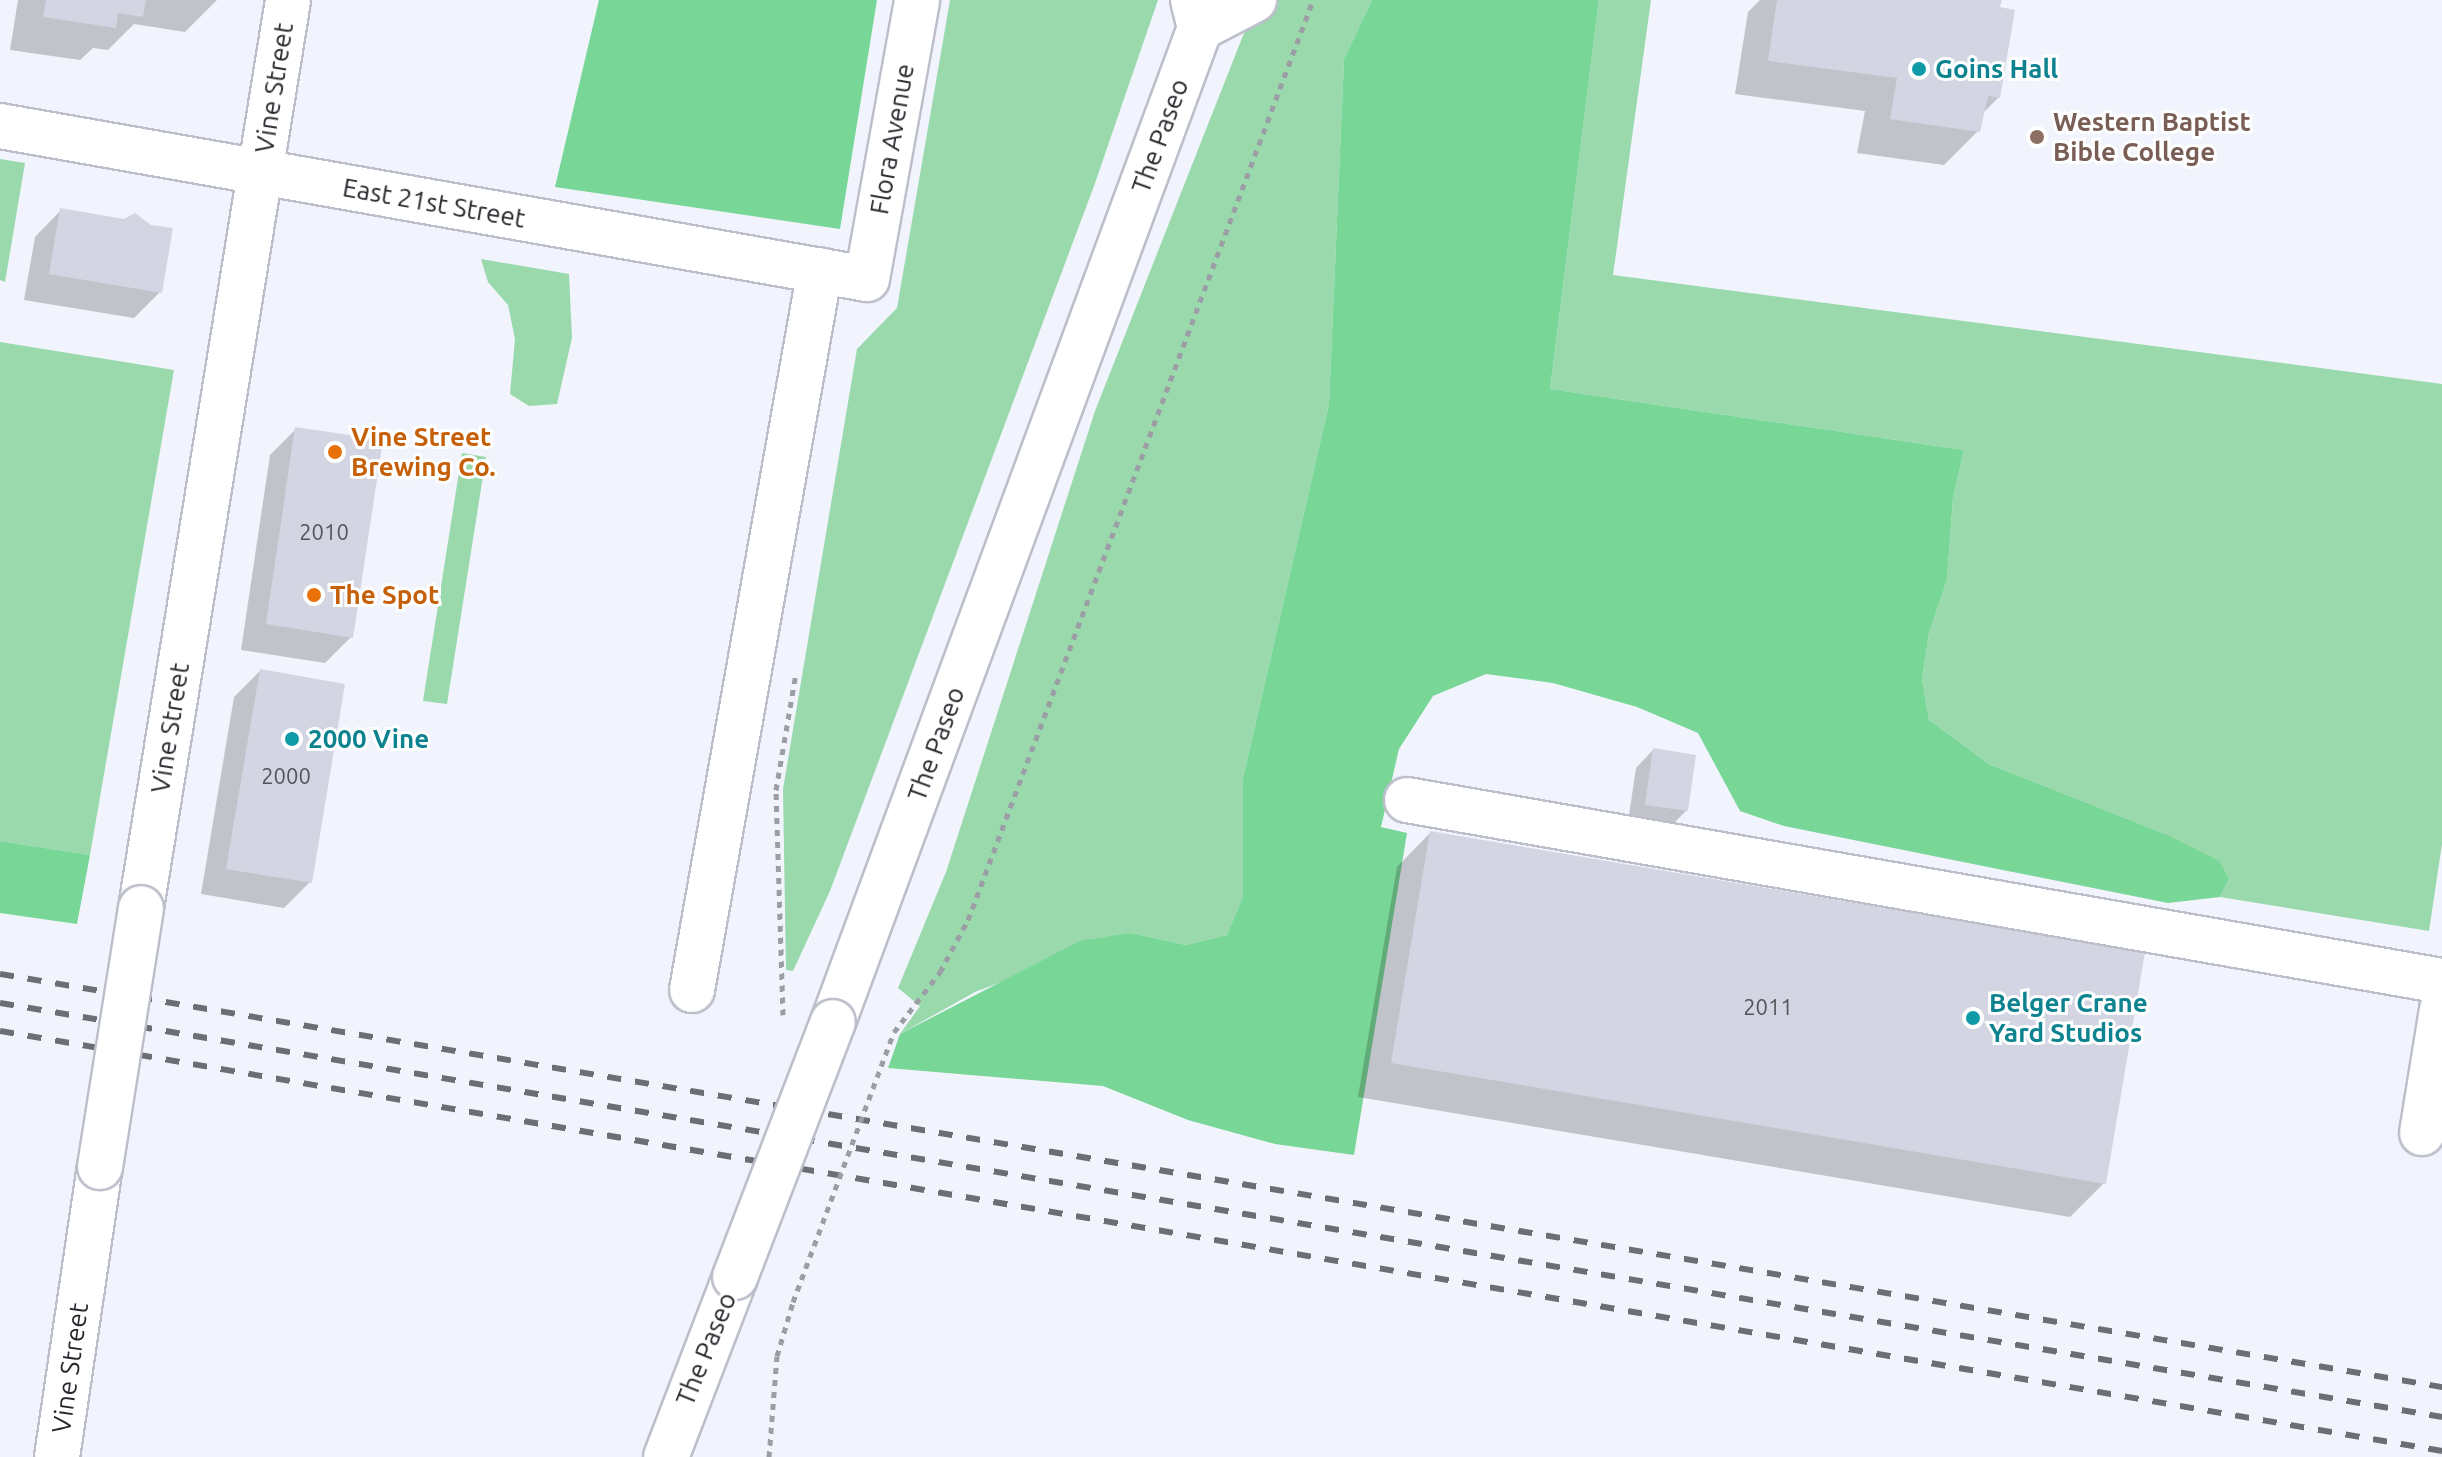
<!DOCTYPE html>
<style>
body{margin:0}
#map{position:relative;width:2442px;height:1457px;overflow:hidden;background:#f1f4fd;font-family:Ubuntu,sans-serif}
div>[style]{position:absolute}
.green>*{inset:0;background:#99d9ac}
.forest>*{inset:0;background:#78d697}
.shadow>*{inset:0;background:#0003}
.building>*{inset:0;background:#d3d6e2}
.path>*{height:5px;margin-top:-2.5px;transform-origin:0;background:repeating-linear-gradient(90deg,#9b9ea5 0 6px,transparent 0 12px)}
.roads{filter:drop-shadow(2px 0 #bcbfca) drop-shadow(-2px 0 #bcbfca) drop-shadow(0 2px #bcbfca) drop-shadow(0 -2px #bcbfca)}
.minor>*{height:44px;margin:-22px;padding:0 22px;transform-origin:22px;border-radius:22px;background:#fff}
.major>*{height:44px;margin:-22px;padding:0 22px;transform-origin:22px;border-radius:22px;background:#fff}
.rail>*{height:6px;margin-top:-3px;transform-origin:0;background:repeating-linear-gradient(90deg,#6c6e74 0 14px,transparent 0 28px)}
.path-bridge>*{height:5px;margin-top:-2.5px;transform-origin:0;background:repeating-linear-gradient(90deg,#9b9ea5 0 6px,transparent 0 12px)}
.bridges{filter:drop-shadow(2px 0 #bcbfca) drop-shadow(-2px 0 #bcbfca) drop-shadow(0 2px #bcbfca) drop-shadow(0 -2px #bcbfca)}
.minor-bridge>*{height:44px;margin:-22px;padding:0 22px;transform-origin:22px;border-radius:22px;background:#fff}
.major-bridge>*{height:44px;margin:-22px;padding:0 22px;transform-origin:22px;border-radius:22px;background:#fff}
.dots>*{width:22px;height:22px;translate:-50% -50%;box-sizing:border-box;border:4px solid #fff;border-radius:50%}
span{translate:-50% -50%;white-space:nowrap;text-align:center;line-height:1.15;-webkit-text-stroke:6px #fff;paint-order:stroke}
.number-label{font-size:22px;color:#52545a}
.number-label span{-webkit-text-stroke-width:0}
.culture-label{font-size:26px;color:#0d838f;font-weight:700}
.left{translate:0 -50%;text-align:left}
.street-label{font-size:26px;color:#27282d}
.education-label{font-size:26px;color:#785e54;font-weight:700}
.food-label{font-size:26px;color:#c56008;font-weight:700}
</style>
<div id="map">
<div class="green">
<div style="clip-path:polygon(950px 0,1158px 0,1094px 186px,830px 891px,793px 971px,786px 970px,783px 789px,857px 349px,897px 308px)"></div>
<div style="clip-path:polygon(1257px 0,1372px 0,1344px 59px,1329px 404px,1243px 778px,1243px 896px,1227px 935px,1186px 945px,1131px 933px,975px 992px,900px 1034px,920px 1006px,898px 988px,946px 872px,1095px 411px)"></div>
<div style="clip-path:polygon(1599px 0,1651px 0,1613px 275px,2442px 384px,2442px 844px,2429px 931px,2220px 897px,2229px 879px,2163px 833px,1989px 764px,1929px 720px,1922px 679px,1929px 633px,1947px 580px,1953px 498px,1964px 450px,1550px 389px)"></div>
<div style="clip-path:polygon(0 159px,25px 163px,5px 282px,0 280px)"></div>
<div style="clip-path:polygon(481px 259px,569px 274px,572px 338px,557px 404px,529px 406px,510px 394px,515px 339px,508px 305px,488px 282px)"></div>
<div style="clip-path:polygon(0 342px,174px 370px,90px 855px,0 841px)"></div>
<div style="clip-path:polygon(462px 453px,486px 457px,447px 704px,423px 701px)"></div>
</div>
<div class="forest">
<div style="clip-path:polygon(599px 0,877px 0,840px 229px,555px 187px)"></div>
<div style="clip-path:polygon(1372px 0,1599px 0,1550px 389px,1964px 450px,1953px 498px,1947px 580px,1929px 633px,1922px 679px,1929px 720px,1989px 764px,2163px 833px,2219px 861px,2229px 879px,2220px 897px,2168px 903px,1784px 826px,1740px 811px,1698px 733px,1637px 707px,1553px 683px,1486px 674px,1433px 696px,1399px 749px,1381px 827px,1407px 833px,1354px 1155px,1275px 1144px,1188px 1120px,1103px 1086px,888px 1068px,900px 1034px,1080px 941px,1131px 933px,1186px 945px,1227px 935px,1243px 896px,1243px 778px,1329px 404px,1344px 59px)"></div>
<div style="clip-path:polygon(0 841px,90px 855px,77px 924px,0 913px)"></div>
</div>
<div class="shadow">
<div style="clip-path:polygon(18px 0,217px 0,185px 32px,134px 24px,108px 50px,93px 48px,80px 60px,10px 50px)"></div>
<div style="clip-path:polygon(1760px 0,2000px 0,1999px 97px,1982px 114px,1978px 131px,1944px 165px,1857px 153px,1865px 111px,1735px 94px,1748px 12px)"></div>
<div style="clip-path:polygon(61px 210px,150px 227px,160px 292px,134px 318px,24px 300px,35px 237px)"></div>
<div style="clip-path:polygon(296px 429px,351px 637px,325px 663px,241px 650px,270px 455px)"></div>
<div style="clip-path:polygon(260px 671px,310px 882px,284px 908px,201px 894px,234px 697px)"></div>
<div style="clip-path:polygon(1653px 750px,1686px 811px,1669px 828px,1628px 822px,1636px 768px)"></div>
<div style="clip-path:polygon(1430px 833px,2104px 1183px,2070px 1217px,1358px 1097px,1397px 867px)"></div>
</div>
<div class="building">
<div style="clip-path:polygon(46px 0,146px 0,143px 17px,118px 13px,116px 28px,43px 17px)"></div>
<div style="clip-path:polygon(1777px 0,2002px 0,2000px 7px,2015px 10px,2000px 98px,1988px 96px,1980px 132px,1890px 119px,1897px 78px,1768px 61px)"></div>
<div style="clip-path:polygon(60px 208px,124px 219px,135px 213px,151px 225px,173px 228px,162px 293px,49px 274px)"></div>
<div style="clip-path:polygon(295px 427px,383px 440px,353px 638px,266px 624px)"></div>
<div style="clip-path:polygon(260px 669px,345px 684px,312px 883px,226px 869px)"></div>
<div style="clip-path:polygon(1653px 748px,1696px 755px,1688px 811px,1645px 805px)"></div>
<div style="clip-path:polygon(1430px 831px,2145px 952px,2106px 1184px,1391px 1063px)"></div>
</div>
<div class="path">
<div style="left:783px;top:1015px;width:225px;rotate:-91.8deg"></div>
<div style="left:776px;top:790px;width:119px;rotate:-80.3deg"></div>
<div style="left:894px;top:1032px;width:76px;rotate:-52.5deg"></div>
<div style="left:940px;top:972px;width:59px;rotate:-61.7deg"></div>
<div style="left:968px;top:920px;width:983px;rotate:-69.44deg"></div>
<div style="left:769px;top:1457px;width:101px;rotate:-85.5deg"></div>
<div style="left:777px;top:1356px;width:56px;rotate:-73.5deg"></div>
</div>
<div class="roads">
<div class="minor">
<div style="left:0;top:126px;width:880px;rotate:10.01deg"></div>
<div style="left:867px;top:279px;width:283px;rotate:-79.8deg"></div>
<div style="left:1407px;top:800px;width:1051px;rotate:9.92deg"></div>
<div style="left:141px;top:908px;width:920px;rotate:-80.8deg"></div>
<div style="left:692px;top:990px;width:731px;rotate:-79.92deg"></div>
<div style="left:2422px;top:1133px;width:126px;rotate:-80.8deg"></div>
<div style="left:57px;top:1457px;width:293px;rotate:-81.6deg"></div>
</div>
<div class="major">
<div style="left:1200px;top:28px;width:61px;rotate:-27.4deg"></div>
<div style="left:833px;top:1022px;width:1060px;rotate:-69.74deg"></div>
<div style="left:1200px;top:28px;width:29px;rotate:-104deg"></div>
<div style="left:666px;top:1457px;width:193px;rotate:-69deg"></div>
</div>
</div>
<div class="rail">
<div style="left:0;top:974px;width:2477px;rotate:9.6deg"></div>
<div style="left:0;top:1003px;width:2477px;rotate:9.62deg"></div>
<div style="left:0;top:1031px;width:2478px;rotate:9.76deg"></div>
</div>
<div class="path-bridge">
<div style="left:793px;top:1302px;width:288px;rotate:-69.5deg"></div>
</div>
<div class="bridges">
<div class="minor-bridge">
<div style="left:100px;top:1167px;width:262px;rotate:-81deg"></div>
</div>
<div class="major-bridge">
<div style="left:735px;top:1277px;width:273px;rotate:-69deg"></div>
</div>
</div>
<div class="dots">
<div style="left:1919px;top:69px;background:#0f9aa8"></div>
<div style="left:2037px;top:137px;background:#8d6e63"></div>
<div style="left:335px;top:452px;background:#e8710a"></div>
<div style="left:314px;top:595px;background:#e8710a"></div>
<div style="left:292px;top:739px;background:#0f9aa8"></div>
<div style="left:1973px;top:1018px;background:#0f9aa8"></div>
</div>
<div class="number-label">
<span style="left:324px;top:532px">2010</span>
<span style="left:286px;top:776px">2000</span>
<span style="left:1768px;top:1007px">2011</span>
</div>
<div class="culture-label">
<span class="left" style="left:1935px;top:69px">Goins Hall</span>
<span class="left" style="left:308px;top:739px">2000 Vine</span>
<span class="left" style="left:1989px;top:1018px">Belger Crane<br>Yard Studios</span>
</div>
<div class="street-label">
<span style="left:274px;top:88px;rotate:-81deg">Vine Street</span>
<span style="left:1160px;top:136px;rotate:-70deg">The Paseo</span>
<span style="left:892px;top:139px;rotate:-80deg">Flora Avenue</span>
<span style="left:434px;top:203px;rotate:10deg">East 21st Street</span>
<span style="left:170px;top:728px;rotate:-81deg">Vine Street</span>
<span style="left:936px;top:744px;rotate:-70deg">The Paseo</span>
<span style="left:706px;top:1349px;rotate:-68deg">The Paseo</span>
<span style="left:70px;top:1368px;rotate:-82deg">Vine Street</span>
</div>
<div class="education-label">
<span class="left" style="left:2053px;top:137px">Western Baptist<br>Bible College</span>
</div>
<div class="food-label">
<span class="left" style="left:351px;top:452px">Vine Street<br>Brewing Co.</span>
<span class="left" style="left:330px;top:595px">The Spot</span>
</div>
</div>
